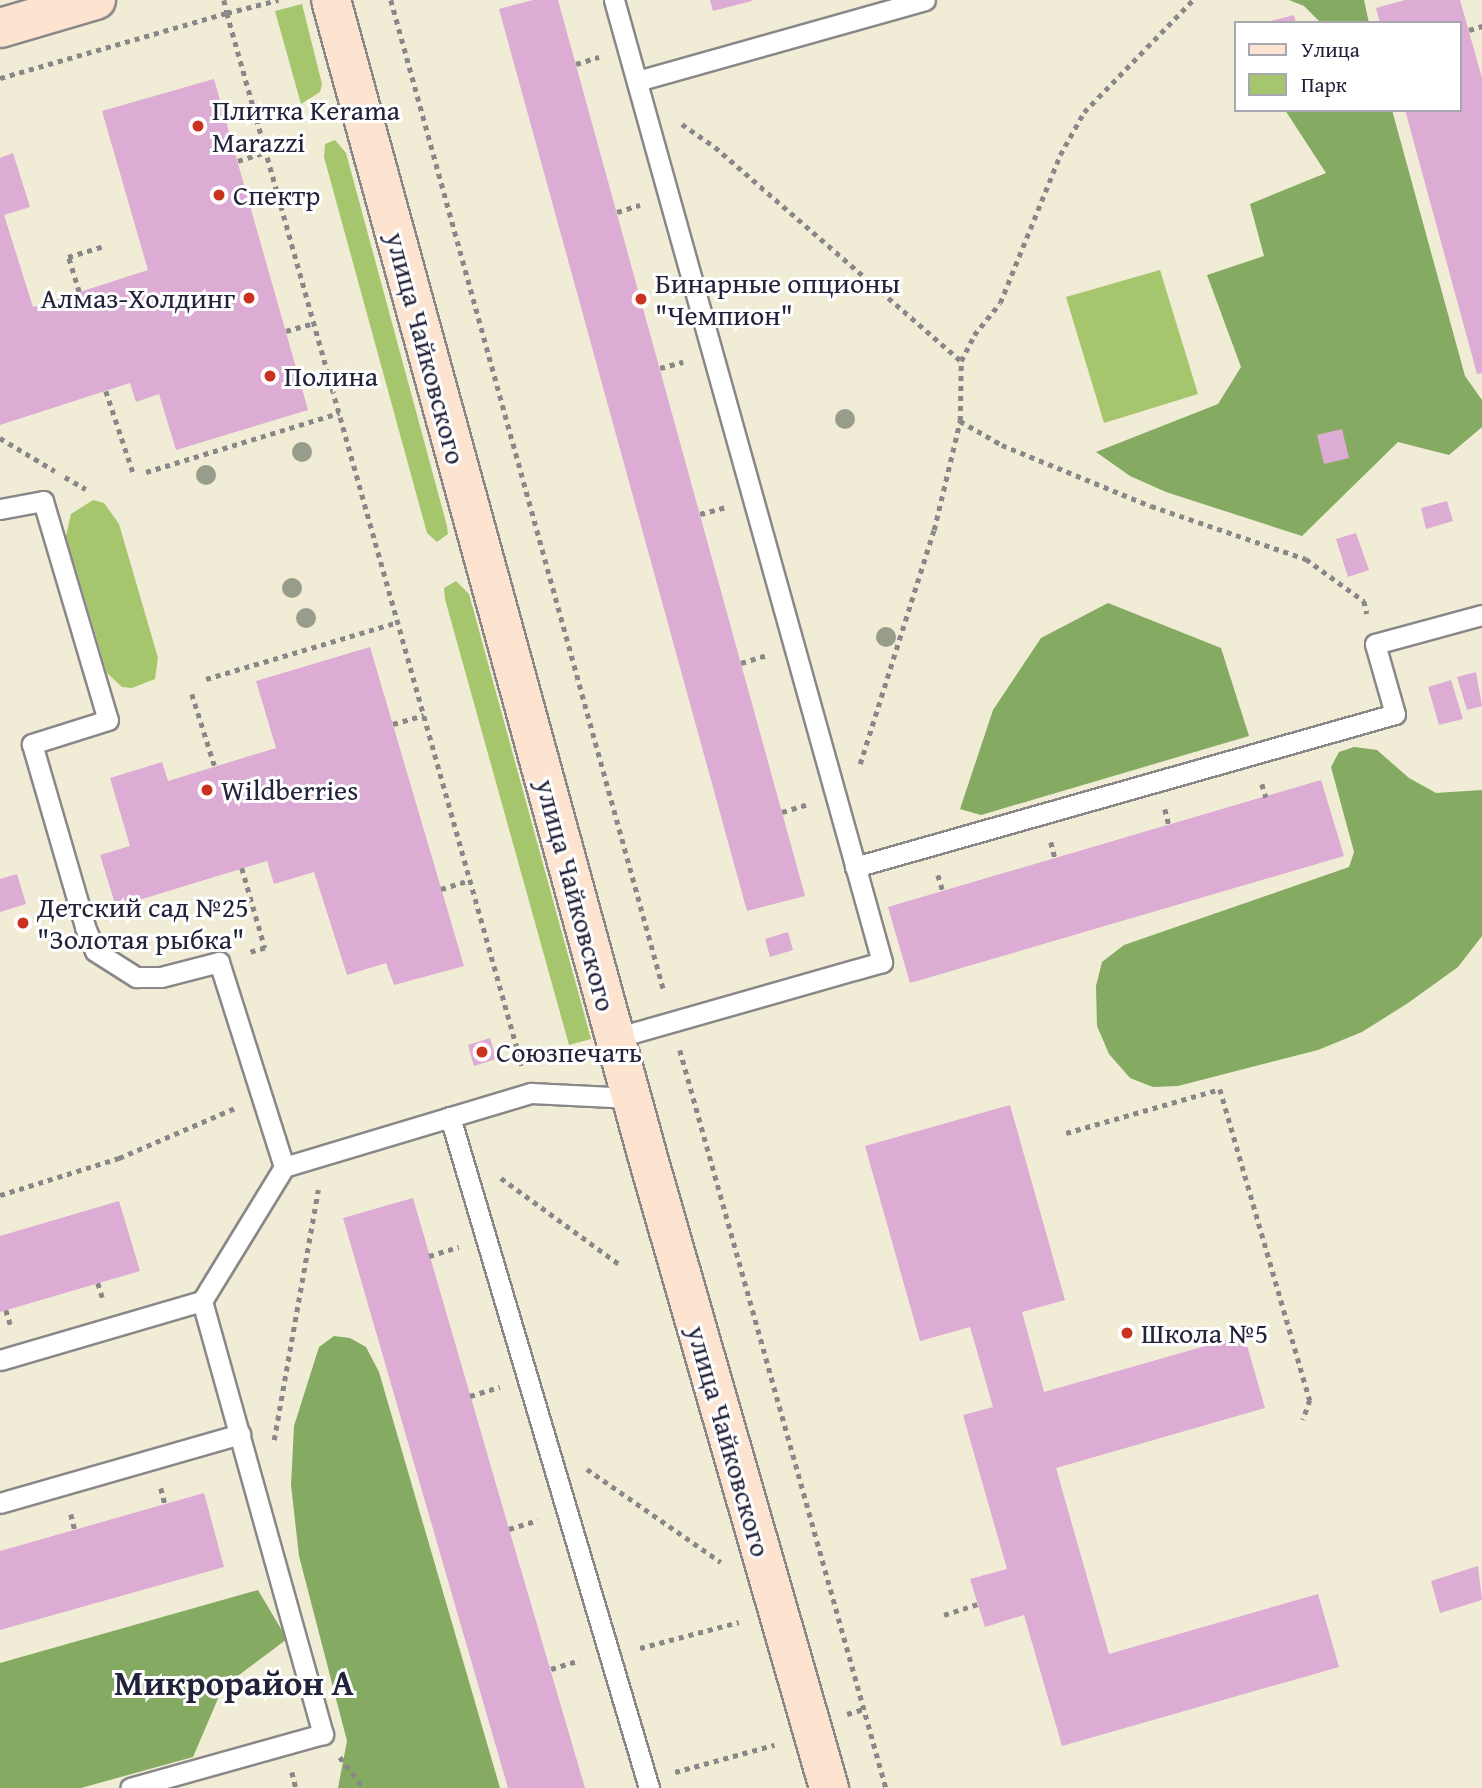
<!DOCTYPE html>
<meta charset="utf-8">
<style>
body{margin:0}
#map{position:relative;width:1482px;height:1788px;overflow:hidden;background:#f0ecd5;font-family:"Gentium Book Plus",serif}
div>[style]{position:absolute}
.green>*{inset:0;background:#a6c66e}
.forest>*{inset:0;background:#84ab61}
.building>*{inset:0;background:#ddacd5}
.path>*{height:4.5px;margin-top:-2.25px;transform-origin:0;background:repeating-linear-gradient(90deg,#898788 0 5px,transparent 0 10px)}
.roads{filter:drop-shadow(2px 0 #898788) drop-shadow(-2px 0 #898788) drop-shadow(0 2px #898788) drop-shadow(0 -2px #898788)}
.lane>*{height:19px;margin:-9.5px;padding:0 9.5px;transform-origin:9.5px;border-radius:9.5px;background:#fff}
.secondary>*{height:38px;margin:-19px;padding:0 19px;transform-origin:19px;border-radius:19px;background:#fde4d1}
.trees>*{width:20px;height:20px;margin:-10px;border-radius:50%;background:#989c8a}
.dots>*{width:19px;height:19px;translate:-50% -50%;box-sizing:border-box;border:4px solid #fff;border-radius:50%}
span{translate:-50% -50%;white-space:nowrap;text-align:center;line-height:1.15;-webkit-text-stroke:6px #fff;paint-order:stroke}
.poi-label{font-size:28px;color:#22223b}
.left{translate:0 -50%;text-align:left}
.right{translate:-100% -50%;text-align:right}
.street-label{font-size:28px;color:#22223b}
.district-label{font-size:35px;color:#22223b;font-weight:700}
.legend{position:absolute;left:1234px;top:21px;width:228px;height:91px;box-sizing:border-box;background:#fff;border:2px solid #a7a7b1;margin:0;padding:9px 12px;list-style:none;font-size:21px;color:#22223b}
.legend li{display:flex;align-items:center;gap:14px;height:35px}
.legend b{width:35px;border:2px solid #a7a7b1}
</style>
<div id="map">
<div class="green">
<div style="clip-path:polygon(302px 4px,322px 84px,320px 92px,301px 104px,275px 11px)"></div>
<div style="clip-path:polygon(335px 140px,346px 153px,447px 526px,448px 534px,437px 542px,427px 533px,324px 157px,325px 144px)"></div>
<div style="clip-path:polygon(1160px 270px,1198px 394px,1104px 423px,1066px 297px)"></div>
<div style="clip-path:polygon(93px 500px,104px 503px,119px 524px,158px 658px,155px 679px,132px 688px,122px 687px,107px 673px,66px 536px,71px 514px)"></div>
<div style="clip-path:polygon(456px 581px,469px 594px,591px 1039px,569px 1045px,445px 599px,444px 588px)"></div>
</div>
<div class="forest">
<div style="clip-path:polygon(1289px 0,1364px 0,1369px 23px,1321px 23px,1304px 6px)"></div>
<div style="clip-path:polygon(1285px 110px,1392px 110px,1465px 376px,1482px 400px,1482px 427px,1449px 455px,1398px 442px,1302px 536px,1166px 492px,1130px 476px,1096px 452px,1218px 404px,1241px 367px,1207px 275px,1264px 256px,1250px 204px,1326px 173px)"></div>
<div style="clip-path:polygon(1108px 603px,1221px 648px,1249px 736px,981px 815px,960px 809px,993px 710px,1041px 638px)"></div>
<div style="clip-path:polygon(1354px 747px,1377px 750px,1409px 778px,1436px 793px,1482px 790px,1482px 936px,1458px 967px,1408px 1003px,1362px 1032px,1318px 1050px,1178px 1086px,1153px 1087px,1130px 1078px,1109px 1054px,1097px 1026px,1096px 986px,1102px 962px,1124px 945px,1349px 867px,1354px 852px,1331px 767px,1339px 752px)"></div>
<div style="clip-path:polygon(334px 1336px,350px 1338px,366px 1347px,379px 1372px,500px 1788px,338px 1788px,347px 1741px,299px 1556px,291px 1485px,294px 1426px,319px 1347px)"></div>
<div style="clip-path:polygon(258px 1590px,287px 1639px,223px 1687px,193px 1757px,81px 1788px,0 1788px,0 1663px)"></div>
</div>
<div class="building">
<div style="clip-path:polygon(533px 0,558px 0,805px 896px,747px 911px,499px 9px)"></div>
<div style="clip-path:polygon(710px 0,751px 0,752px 1px,713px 11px)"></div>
<div style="clip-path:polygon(1405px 0,1460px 0,1482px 78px,1482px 373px,1477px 374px,1405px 110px,1459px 110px,1459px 23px,1380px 23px,1376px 8px)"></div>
<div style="clip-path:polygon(1294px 15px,1296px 23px,1267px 23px,1267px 22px)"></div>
<div style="clip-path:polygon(214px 79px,308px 410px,176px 450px,159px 394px,136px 402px,130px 383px,0 425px,0 158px,13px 153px,30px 207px,4px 215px,33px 307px,148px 270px,102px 111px)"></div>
<div style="clip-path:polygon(1342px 429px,1349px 458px,1324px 464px,1317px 435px)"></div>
<div style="clip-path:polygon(1447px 501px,1453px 521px,1426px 529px,1421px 508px)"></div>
<div style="clip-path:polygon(1356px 533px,1369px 570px,1348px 577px,1336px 539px)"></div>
<div style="clip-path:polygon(370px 647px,464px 966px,394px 985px,386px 963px,347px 975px,314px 872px,274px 884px,267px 861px,116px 907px,100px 855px,130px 846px,110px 778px,162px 762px,168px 781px,276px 748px,256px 681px)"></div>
<div style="clip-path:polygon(1476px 672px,1482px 706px,1467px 710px,1457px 677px)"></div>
<div style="clip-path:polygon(1451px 680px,1463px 719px,1439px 725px,1428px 687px)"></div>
<div style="clip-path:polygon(1321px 780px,1344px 856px,910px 983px,888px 907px)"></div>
<div style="clip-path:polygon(17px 874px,26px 904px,0 912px,0 879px)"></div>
<div style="clip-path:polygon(788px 932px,793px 950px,770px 957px,765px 939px)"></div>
<div style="clip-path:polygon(490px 1038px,496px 1059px,474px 1066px,468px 1045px)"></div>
<div style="clip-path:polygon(1010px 1105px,1065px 1300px,1022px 1312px,1044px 1392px,1244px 1335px,1265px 1408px,1056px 1468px,1109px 1654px,1318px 1594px,1339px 1667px,1062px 1746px,1024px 1615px,985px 1627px,970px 1579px,1007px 1569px,963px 1415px,993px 1407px,970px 1327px,920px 1341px,865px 1146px)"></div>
<div style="clip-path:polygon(413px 1198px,509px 1529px,585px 1788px,508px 1788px,343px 1218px)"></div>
<div style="clip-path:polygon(119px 1201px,140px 1271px,0 1312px,0 1236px)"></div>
<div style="clip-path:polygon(204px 1493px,224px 1567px,0 1630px,0 1551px)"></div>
<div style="clip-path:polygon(1478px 1566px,1482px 1600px,1440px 1613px,1431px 1581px)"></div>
</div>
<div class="path">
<div style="left:224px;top:0;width:13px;rotate:77deg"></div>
<div style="left:227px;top:13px;width:53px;rotate:-14.3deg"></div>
<div style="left:391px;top:0;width:1028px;rotate:74.6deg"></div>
<div style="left:1469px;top:30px;width:14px;rotate:-17deg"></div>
<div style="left:576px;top:64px;width:24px;rotate:-17deg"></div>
<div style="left:0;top:78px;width:236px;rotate:-16deg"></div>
<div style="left:227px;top:13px;width:1093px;rotate:74.34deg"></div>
<div style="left:682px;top:124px;width:40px;rotate:34.9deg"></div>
<div style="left:715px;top:147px;width:326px;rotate:41deg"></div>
<div style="left:238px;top:161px;width:29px;rotate:-18deg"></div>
<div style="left:617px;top:212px;width:24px;rotate:-17deg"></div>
<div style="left:79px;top:292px;width:37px;rotate:-107deg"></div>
<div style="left:68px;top:257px;width:39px;rotate:-17deg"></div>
<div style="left:286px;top:331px;width:29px;rotate:-16deg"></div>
<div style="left:660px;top:368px;width:24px;rotate:-15deg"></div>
<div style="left:106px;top:391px;width:89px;rotate:71.6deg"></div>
<div style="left:960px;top:421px;width:48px;rotate:29.7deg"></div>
<div style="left:1002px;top:445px;width:161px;rotate:22.3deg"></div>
<div style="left:1151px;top:506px;width:164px;rotate:18.9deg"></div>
<div style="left:1306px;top:559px;width:72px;rotate:35.9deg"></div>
<div style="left:1364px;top:601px;width:13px;rotate:77deg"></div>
<div style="left:0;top:438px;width:64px;rotate:31deg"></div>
<div style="left:146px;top:472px;width:202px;rotate:-17deg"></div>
<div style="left:65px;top:477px;width:24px;rotate:30deg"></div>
<div style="left:700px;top:514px;width:27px;rotate:-15deg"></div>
<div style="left:741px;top:663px;width:27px;rotate:-17deg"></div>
<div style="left:206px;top:679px;width:200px;rotate:-16.5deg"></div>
<div style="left:192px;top:694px;width:77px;rotate:72.5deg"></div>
<div style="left:393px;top:724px;width:32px;rotate:-16deg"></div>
<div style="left:860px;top:764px;width:245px;rotate:-72.5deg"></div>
<div style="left:934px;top:530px;width:112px;rotate:-76.6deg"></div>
<div style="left:960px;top:421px;width:60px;rotate:-89deg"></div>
<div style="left:961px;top:361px;width:29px;rotate:-63deg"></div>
<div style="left:974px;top:335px;width:41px;rotate:-50.9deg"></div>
<div style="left:1000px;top:303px;width:160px;rotate:-67.9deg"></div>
<div style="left:1060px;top:155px;width:49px;rotate:-60.8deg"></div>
<div style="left:1084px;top:112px;width:156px;rotate:-45.8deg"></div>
<div style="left:1262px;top:784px;width:14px;rotate:73deg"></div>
<div style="left:1165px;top:809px;width:16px;rotate:76deg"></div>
<div style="left:782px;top:812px;width:27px;rotate:-17deg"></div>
<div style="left:1051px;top:842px;width:16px;rotate:76deg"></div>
<div style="left:242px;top:868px;width:83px;rotate:74deg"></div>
<div style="left:265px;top:948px;width:18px;rotate:164deg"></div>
<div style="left:938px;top:875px;width:17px;rotate:73deg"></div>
<div style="left:441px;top:889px;width:30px;rotate:-17deg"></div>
<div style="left:680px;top:1050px;width:766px;rotate:74.4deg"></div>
<div style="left:1066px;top:1133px;width:160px;rotate:-15.9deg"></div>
<div style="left:1220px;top:1089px;width:324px;rotate:73.9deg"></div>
<div style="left:1310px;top:1400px;width:21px;rotate:109deg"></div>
<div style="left:501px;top:1178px;width:146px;rotate:36.1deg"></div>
<div style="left:0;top:1195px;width:125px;rotate:-17.3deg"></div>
<div style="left:119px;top:1158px;width:126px;rotate:-23.3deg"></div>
<div style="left:429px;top:1256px;width:31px;rotate:-17deg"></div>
<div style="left:98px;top:1283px;width:17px;rotate:73deg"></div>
<div style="left:6px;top:1310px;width:17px;rotate:73deg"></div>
<div style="left:470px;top:1396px;width:31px;rotate:-17deg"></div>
<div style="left:274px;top:1440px;width:254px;rotate:-80deg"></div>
<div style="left:587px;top:1469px;width:163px;rotate:34.8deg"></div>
<div style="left:161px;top:1488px;width:16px;rotate:76deg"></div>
<div style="left:71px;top:1514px;width:16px;rotate:76deg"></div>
<div style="left:509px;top:1529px;width:30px;rotate:-17deg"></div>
<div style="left:944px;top:1615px;width:35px;rotate:-18deg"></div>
<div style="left:640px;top:1648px;width:102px;rotate:-14.7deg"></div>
<div style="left:551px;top:1669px;width:30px;rotate:-17deg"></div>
<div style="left:847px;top:1714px;width:17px;rotate:-17deg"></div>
<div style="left:340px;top:1757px;width:39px;rotate:53deg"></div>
<div style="left:292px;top:1772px;width:16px;rotate:76deg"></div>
<div style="left:675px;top:1772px;width:103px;rotate:-15.3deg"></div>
</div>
<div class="roads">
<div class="lane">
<div style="left:614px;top:0;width:999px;rotate:74.43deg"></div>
<div style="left:882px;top:962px;width:278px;rotate:164.1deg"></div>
<div style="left:637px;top:81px;width:299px;rotate:-15.7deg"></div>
<div style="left:0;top:509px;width:44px;rotate:-10.5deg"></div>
<div style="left:43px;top:501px;width:228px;rotate:73.5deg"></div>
<div style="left:108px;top:720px;width:80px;rotate:162.5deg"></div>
<div style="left:32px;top:744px;width:191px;rotate:73.8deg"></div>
<div style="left:85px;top:927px;width:26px;rotate:67deg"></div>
<div style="left:95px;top:951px;width:49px;rotate:32.4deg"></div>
<div style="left:136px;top:977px;width:25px"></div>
<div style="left:161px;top:977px;width:60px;rotate:-14.5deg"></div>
<div style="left:219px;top:962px;width:215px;rotate:72.4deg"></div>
<div style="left:284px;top:1167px;width:258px;rotate:-16.7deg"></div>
<div style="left:531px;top:1093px;width:101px;rotate:2.8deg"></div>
<div style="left:855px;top:867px;width:561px;rotate:-15.82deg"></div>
<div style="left:1395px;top:714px;width:73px;rotate:-105.9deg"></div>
<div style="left:1375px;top:644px;width:111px;rotate:-15.2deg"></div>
<div style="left:450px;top:1117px;width:700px;rotate:73.48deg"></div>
<div style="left:202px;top:1301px;width:157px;rotate:-58.5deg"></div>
<div style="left:0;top:1360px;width:210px;rotate:-16.3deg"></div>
<div style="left:202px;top:1301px;width:450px;rotate:74.4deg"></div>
<div style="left:323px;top:1734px;width:200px;rotate:164.4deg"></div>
<div style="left:0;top:1503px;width:250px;rotate:-16deg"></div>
</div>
<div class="secondary">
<div style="left:331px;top:0;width:1193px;rotate:74.69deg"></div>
<div style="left:646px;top:1151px;width:663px;rotate:73.97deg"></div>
<div style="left:0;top:28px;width:100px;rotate:-16.3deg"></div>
</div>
</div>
<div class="trees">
<div style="left:845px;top:419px"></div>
<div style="left:302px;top:452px"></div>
<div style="left:206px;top:475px"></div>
<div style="left:292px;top:588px"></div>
<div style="left:306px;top:618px"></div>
<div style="left:886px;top:637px"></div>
</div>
<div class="dots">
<div style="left:198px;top:126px;background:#c8321e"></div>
<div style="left:219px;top:195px;background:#c8321e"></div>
<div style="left:249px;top:298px;background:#c8321e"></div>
<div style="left:641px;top:299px;background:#c8321e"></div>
<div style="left:270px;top:376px;background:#c8321e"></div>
<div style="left:207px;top:790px;background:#c8321e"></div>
<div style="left:23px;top:923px;background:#c8321e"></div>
<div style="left:482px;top:1052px;background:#c8321e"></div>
<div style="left:1127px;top:1333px;background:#c8321e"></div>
</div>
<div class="poi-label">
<span class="left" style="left:212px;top:126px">Плитка Kerama<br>Marazzi</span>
<span class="left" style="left:233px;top:195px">Спектр</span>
<span class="left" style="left:655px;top:299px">Бинарные опционы<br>"Чемпион"</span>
<span class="right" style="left:235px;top:298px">Алмаз-Холдинг</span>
<span class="left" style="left:284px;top:376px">Полина</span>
<span class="left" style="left:221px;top:790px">Wildberries</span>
<span class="left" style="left:37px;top:923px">Детский сад №25<br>"Золотая рыбка"</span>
<span class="left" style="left:496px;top:1052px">Союзпечать</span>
<span class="left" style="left:1141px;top:1333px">Школа №5</span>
</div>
<div class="street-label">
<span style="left:426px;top:348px;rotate:75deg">улица Чайковского</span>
<span style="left:576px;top:895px;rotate:75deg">улица Чайковского</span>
<span style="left:729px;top:1441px;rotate:74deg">улица Чайковского</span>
</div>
<div class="district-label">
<span style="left:234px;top:1683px">Микрорайон А</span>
</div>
<ul class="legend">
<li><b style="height:9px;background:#fde4d1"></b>Улица</li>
<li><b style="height:19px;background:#a6c66e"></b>Парк</li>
</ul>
</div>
